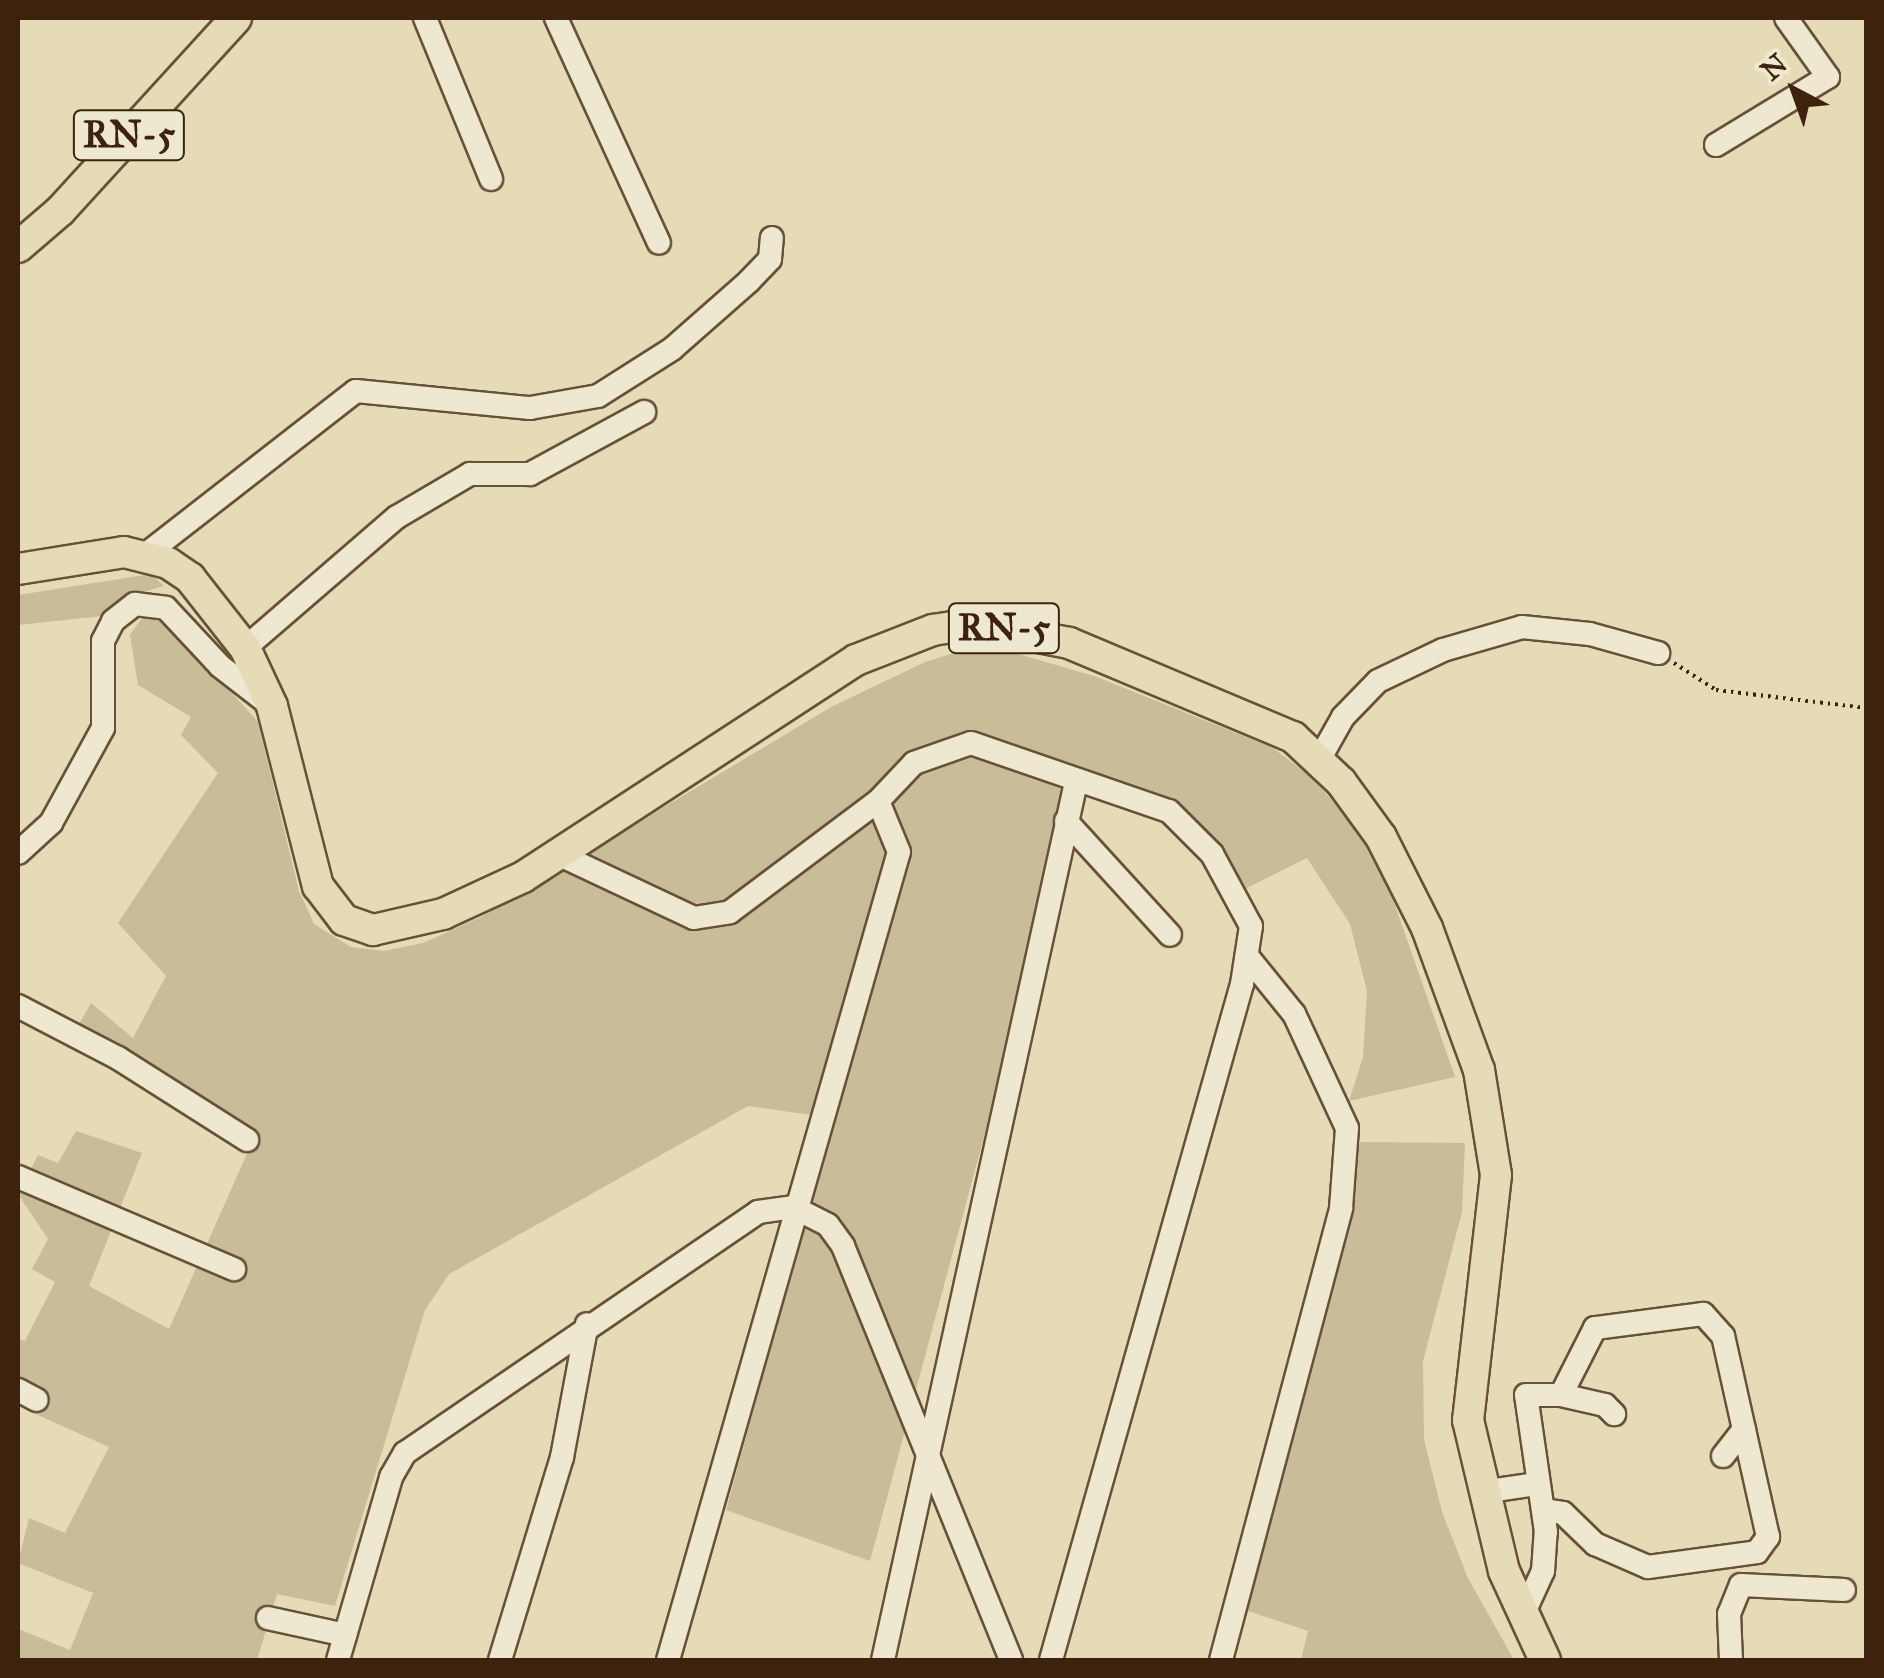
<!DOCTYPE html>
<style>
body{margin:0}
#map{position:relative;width:1884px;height:1678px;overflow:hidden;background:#e5dbb6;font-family:"IM FELL Great Primer",serif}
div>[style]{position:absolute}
.green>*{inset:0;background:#c8bc99}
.path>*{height:4px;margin-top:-2px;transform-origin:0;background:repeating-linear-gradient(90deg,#3d230d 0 2.5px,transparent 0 7.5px)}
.roads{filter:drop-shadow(2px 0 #675137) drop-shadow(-2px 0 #675137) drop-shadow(0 2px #675137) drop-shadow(0 -2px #675137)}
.minor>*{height:22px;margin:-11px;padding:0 11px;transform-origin:11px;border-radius:11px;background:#eee8d0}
.major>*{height:30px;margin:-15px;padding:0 15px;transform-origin:15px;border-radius:15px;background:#e5dbb6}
span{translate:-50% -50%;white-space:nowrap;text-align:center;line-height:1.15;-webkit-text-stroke:8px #eee8d0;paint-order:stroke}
.shield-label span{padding:2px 8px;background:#eee8d0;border:2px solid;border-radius:8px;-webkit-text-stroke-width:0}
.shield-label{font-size:38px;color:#3d230d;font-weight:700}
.frame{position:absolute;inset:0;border:20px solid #3d230d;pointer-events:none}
.north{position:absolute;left:1744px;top:40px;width:100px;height:100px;-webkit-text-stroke:8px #eee8d0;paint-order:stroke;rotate:319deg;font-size:28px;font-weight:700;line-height:40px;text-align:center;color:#3d230d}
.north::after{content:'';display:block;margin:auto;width:35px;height:45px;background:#3d230d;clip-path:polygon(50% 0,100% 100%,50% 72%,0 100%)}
</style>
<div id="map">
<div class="green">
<div style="clip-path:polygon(151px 574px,164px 586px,127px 597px,112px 615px,18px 625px,18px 595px)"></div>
<div style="clip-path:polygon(159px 612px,258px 722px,299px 891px,314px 924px,351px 947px,384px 951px,423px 943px,481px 917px,831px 707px,925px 662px,960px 651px,1005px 650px,1097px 677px,1273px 748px,1312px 778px,1355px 826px,1389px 888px,1455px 1077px,1349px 1101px,1363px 1057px,1367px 991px,1350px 924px,1307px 858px,1241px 891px,1198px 822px,1083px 768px,870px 1561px,726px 1510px,834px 1118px,748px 1106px,449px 1274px,425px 1310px,335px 1606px,277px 1594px,257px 1660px,18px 1660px,18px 1629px,70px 1650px,93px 1593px,18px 1563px,29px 1518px,65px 1533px,109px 1447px,18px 1406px,18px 1338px,25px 1341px,55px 1282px,32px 1269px,48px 1239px,18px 1194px,38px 1155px,58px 1163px,76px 1131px,142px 1153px,89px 1286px,169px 1329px,251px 1145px,79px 1024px,91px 1003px,133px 1038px,166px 976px,118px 923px,218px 773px,181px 735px,191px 717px,138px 685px,130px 635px,144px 615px)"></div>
<div style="clip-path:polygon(1357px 1142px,1465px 1143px,1462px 1212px,1423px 1361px,1424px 1440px,1442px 1512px,1468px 1578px,1514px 1660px,1301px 1660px,1308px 1631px,1230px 1605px)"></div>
</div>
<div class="path">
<div style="left:1674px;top:663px;width:50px;rotate:32.7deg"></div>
<div style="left:1716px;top:690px;width:151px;rotate:6.8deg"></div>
</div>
<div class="roads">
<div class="minor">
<div style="left:425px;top:18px;width:174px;rotate:67.7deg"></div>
<div style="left:556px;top:18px;width:247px;rotate:65.4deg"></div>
<div style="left:1716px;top:145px;width:131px;rotate:-31.3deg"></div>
<div style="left:1828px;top:77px;width:72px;rotate:-125.4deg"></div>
<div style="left:145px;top:555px;width:267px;rotate:-37.9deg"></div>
<div style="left:356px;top:391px;width:175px;rotate:5.6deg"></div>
<div style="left:530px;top:408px;width:69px;rotate:-10deg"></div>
<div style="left:598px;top:396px;width:88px;rotate:-32.4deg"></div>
<div style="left:672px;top:349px;width:103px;rotate:-41.4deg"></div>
<div style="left:749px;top:281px;width:30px;rotate:-46deg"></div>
<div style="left:770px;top:259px;width:21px;rotate:-85deg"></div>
<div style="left:245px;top:648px;width:201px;rotate:-40.8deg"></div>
<div style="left:397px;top:517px;width:85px;rotate:-30.5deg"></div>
<div style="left:470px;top:474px;width:60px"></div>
<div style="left:530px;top:474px;width:130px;rotate:-28.5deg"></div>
<div style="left:1320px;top:758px;width:47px;rotate:-60.7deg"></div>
<div style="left:1343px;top:717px;width:50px;rotate:-45.8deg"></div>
<div style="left:1378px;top:681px;width:72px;rotate:-25.5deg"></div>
<div style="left:1443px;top:650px;width:82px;rotate:-16.2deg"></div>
<div style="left:1522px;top:627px;width:68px;rotate:5.9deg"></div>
<div style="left:1590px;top:634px;width:71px;rotate:15.6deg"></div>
<div style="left:1066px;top:821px;width:154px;rotate:47.6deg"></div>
<div style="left:18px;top:853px;width:45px;rotate:-42.3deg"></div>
<div style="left:51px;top:823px;width:108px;rotate:-61.3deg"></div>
<div style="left:103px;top:728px;width:87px;rotate:-90deg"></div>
<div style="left:103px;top:641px;width:22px;rotate:-63deg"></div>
<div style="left:113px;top:621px;width:28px;rotate:-38deg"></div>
<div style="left:135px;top:604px;width:31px;rotate:7deg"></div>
<div style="left:166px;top:608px;width:79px;rotate:47deg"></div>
<div style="left:220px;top:666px;width:62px;rotate:37.8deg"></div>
<div style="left:560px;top:855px;width:148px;rotate:25.2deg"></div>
<div style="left:694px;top:918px;width:36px;rotate:-9deg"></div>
<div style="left:730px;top:912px;width:185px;rotate:-36.9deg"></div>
<div style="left:878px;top:801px;width:52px;rotate:-46.5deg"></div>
<div style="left:914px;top:763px;width:60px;rotate:-19.3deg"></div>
<div style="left:971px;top:743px;width:209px;rotate:19deg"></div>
<div style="left:1169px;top:811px;width:61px;rotate:45deg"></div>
<div style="left:1212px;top:854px;width:82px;rotate:61.6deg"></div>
<div style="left:1251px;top:926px;width:59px;rotate:98.8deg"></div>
<div style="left:1242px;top:984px;width:702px;rotate:105.78deg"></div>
<div style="left:18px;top:1006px;width:113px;rotate:27.5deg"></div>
<div style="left:118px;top:1058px;width:153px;rotate:32.4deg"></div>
<div style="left:18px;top:1177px;width:235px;rotate:23.1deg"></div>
<div style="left:18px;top:1390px;width:21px;rotate:28deg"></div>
<div style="left:1723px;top:1456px;width:34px;rotate:-52deg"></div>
<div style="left:1482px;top:1492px;width:56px;rotate:-8.3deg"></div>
<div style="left:1544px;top:1510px;width:19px;rotate:9deg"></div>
<div style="left:1563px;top:1513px;width:45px;rotate:44.1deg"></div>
<div style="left:1595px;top:1544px;width:58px;rotate:23.5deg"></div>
<div style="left:1648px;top:1567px;width:110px;rotate:-7.8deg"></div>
<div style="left:1757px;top:1552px;width:19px;rotate:-54deg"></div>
<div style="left:1768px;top:1537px;width:206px;rotate:-102.6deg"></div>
<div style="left:1723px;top:1336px;width:30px;rotate:-132deg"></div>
<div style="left:1703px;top:1314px;width:109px;rotate:172.6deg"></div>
<div style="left:1595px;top:1328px;width:75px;rotate:116.9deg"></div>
<div style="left:1522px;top:1617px;width:51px;rotate:-65.5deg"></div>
<div style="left:1543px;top:1571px;width:39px;rotate:-86deg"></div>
<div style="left:1546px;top:1532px;width:138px;rotate:-98.3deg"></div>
<div style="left:1526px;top:1395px;width:35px"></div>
<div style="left:1561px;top:1395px;width:45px;rotate:12.8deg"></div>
<div style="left:1605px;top:1405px;width:13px;rotate:45deg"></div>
<div style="left:268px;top:1618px;width:79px;rotate:12.4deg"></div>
<div style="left:338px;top:1660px;width:191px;rotate:-73.8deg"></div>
<div style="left:391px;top:1477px;width:28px;rotate:-60deg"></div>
<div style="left:405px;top:1453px;width:427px;rotate:-34.3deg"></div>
<div style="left:758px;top:1212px;width:35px;rotate:-8deg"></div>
<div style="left:793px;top:1207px;width:39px;rotate:27deg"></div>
<div style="left:828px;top:1225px;width:26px;rotate:54deg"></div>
<div style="left:843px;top:1246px;width:447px;rotate:67.9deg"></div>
<div style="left:500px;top:1660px;width:212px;rotate:-73deg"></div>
<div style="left:562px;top:1457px;width:135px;rotate:-79.4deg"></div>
<div style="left:668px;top:1660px;width:840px;rotate:-74.05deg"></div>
<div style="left:899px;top:852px;width:55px;rotate:-112.4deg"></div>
<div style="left:883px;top:1660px;width:899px;rotate:-77.6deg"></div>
<div style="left:1221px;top:1660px;width:468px;rotate:-75.1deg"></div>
<div style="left:1341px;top:1208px;width:80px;rotate:-85.7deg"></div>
<div style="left:1347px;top:1128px;width:126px;rotate:-114.9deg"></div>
<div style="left:1294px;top:1014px;width:75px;rotate:-129deg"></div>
<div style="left:1731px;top:1660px;width:46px;rotate:-92.5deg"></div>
<div style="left:1729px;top:1614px;width:31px;rotate:-68deg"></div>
<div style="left:1741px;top:1585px;width:103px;rotate:2.8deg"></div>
</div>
<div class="major">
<div style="left:18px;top:247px;width:55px;rotate:-40.6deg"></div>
<div style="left:60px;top:211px;width:261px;rotate:-47.6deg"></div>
<div style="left:18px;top:569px;width:107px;rotate:-9.1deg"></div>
<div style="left:124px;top:552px;width:45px;rotate:14deg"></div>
<div style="left:168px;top:563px;width:27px;rotate:34deg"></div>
<div style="left:190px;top:578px;width:89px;rotate:51.8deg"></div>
<div style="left:245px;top:648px;width:64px;rotate:65deg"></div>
<div style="left:272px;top:706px;width:186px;rotate:75.7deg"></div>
<div style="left:318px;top:886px;width:43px;rotate:52.6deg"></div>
<div style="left:344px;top:920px;width:31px;rotate:19deg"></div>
<div style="left:373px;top:930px;width:72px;rotate:-12.9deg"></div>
<div style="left:443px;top:914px;width:88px;rotate:-24.8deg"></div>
<div style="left:523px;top:877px;width:397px;rotate:-33.1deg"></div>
<div style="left:856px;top:660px;width:83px;rotate:-21.3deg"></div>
<div style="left:933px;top:630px;width:38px;rotate:-9deg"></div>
<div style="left:971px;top:624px;width:100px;rotate:11deg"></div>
<div style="left:1069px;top:643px;width:243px;rotate:22.8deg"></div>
<div style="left:1293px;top:737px;width:66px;rotate:43.2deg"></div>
<div style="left:1341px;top:782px;width:68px;rotate:54deg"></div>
<div style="left:1381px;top:837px;width:102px;rotate:63.2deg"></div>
<div style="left:1427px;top:928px;width:151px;rotate:69.9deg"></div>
<div style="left:1479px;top:1070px;width:106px;rotate:80.8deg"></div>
<div style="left:1496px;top:1175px;width:247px;rotate:96.5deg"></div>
<div style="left:1468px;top:1420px;width:155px;rotate:76.6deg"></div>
<div style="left:1504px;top:1571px;width:98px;rotate:65.3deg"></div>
</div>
</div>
<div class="shield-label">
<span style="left:129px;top:135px">RN-5</span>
<span style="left:1004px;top:628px">RN-5</span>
</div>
<div class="frame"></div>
<div class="north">N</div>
</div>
